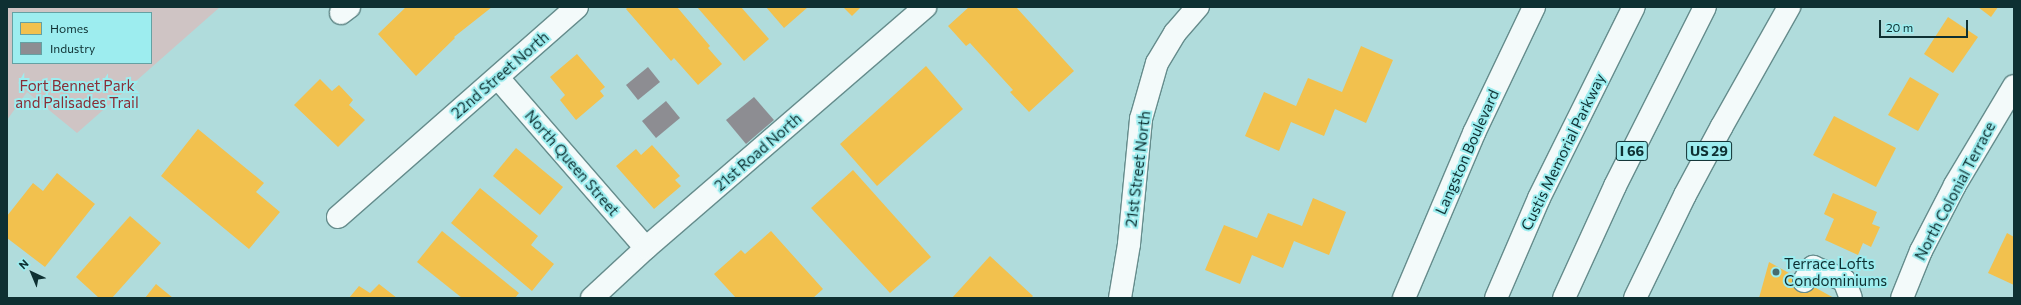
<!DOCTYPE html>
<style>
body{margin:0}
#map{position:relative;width:2021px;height:305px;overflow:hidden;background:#b0dcdc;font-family:Commissioner,sans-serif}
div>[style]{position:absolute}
.green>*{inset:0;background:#cfc4c4}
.homes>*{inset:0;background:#f2c14e}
.industry>*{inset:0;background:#8d8d92}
.roads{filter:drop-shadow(1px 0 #658c8c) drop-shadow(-1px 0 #658c8c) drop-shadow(0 1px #658c8c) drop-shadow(0 -1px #658c8c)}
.minor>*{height:22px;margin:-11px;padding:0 11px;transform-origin:11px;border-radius:11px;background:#f3fafa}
.major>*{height:22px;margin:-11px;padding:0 11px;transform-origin:11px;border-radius:11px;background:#f3fafa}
.highway>*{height:22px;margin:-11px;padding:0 11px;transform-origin:11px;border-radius:11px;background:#f3fafa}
.dots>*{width:11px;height:11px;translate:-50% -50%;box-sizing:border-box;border:2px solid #9dedef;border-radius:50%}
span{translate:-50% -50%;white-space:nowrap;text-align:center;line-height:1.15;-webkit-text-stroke:4px #9dedef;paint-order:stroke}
.shield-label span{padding:1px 3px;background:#9dedef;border:1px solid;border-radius:3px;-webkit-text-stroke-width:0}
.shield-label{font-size:14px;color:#0e3032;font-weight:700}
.street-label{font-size:15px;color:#0e3032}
.park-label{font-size:15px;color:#8a2d36}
.poi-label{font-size:15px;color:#0e3032}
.left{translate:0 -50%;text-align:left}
.frame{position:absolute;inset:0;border:8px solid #0e3032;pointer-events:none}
.legend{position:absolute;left:12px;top:12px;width:140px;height:52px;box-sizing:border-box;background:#9dedef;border:1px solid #64a1a3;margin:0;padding:5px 7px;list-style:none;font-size:12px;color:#0e3032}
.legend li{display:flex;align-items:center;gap:8px;height:20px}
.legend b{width:20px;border:1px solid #64a1a3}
.north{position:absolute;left:12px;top:253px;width:40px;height:40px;-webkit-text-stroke:3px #9dedef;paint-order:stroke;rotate:316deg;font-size:11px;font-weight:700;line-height:16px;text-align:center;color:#0e3032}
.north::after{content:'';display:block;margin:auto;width:14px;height:18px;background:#0e3032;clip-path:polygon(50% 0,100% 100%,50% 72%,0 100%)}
.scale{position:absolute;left:1879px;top:20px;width:89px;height:18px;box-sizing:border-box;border:2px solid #0e3032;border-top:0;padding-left:5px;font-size:12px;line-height:14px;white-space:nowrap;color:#0e3032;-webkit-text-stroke:3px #9dedef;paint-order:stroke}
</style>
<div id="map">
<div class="green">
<div style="clip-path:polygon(evenodd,7px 7px,220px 7px,77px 133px,27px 92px,7px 120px,7px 7px,13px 13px,151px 13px,151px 63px,13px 63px,13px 13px)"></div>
</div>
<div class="homes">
<div style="clip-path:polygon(406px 7px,492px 7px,454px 37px,455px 38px,416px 76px,378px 34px)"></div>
<div style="clip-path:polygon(628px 7px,677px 7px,710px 46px,708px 48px,722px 64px,698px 85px,674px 58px,671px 61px,626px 9px)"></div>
<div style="clip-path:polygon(697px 7px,741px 7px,769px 39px,744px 61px)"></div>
<div style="clip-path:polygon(766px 7px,808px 7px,784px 28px)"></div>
<div style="clip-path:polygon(843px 7px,861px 7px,852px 16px)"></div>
<div style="clip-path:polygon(969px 7px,1016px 7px,1074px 71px,1029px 112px,1010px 92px,1013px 90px,970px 43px,966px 46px,948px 26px)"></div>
<div style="clip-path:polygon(1978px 7px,1998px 7px,1991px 17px)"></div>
<div style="clip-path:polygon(1948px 17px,1978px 37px,1953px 73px,1924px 54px)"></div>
<div style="clip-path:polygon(1361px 46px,1393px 60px,1366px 123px,1335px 109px,1324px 136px,1291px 122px,1279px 151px,1245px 136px,1264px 92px,1296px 106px,1308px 78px,1342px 92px)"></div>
<div style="clip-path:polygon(577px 54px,605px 87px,600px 91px,604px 96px,576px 120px,560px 100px,565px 95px,550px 77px)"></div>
<div style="clip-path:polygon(926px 66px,963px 109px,877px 186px,840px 144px)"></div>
<div style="clip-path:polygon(1910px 77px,1939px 94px,1918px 131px,1888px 115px)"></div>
<div style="clip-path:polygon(320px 79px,332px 91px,339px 85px,353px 100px,349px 105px,365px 120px,338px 147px,294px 105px)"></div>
<div style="clip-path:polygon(1834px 116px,1896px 148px,1876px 187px,1813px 155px)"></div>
<div style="clip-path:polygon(198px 129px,264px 183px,256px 192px,280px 212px,249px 249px,161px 176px)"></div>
<div style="clip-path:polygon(652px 145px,680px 176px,675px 180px,681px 186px,654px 209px,616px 166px,636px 149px,641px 155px)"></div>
<div style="clip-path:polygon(516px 148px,563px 187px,540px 215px,493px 176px)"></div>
<div style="clip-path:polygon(853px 170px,931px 257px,890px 293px,811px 208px)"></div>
<div style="clip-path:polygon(57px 173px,95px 204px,45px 267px,7px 238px,7px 216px,33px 183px,43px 191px)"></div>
<div style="clip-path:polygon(480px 188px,538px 236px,531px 245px,554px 264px,532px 291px,451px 223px)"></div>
<div style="clip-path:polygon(1833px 193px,1877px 212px,1872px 224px,1880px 227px,1871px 247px,1863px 243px,1858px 255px,1825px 240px,1834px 219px,1824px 214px)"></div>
<div style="clip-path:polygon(1313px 198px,1346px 212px,1329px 255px,1294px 241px,1283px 268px,1252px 255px,1240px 284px,1205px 270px,1224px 225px,1257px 238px,1268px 213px,1302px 226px)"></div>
<div style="clip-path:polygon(130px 216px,161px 243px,112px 298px,99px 298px,76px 277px)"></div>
<div style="clip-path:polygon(442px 231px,519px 293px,515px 298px,462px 298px,417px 262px)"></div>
<div style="clip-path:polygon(771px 231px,823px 289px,813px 298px,736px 298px,714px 274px,741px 250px,745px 254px)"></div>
<div style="clip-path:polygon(2007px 233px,2014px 237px,2014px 285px,1988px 273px)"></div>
<div style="clip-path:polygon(990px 256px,1033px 296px,1031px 298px,952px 298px)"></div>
<div style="clip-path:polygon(1769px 262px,1834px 298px,1759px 298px)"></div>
<div style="clip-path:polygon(156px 284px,173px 298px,145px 298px)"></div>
<div style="clip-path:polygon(379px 284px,397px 298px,349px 298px,359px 286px,370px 293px)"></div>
</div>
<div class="industry">
<div style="clip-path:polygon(648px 67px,660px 82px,638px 100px,626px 85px)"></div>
<div style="clip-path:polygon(754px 97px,774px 120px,746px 144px,726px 120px)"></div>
<div style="clip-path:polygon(666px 101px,680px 118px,656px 138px,642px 121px)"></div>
</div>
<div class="roads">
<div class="minor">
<div style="left:341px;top:13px;width:10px;rotate:-37deg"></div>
<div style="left:498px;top:78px;width:225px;rotate:49deg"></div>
<div style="left:338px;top:217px;width:318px;rotate:-41.3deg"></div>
<div style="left:1804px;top:281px;width:17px;rotate:-57deg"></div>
<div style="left:1813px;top:267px;width:34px;rotate:23deg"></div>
<div style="left:1844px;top:280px;width:19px;rotate:69deg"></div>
<div style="left:592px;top:298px;width:74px;rotate:-42.8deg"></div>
<div style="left:646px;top:248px;width:369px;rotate:-40.8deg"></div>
<div style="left:1120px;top:298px;width:55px;rotate:-80.5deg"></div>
<div style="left:1129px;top:244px;width:126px;rotate:-84.5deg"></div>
<div style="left:1141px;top:119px;width:58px;rotate:-74.1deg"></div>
<div style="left:1157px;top:63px;width:35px;rotate:-59deg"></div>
<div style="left:1175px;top:33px;width:35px;rotate:-49deg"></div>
<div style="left:1902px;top:298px;width:51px;rotate:-68deg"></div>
<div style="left:1921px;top:251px;width:74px;rotate:-62.7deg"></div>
<div style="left:1955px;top:185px;width:115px;rotate:-59.2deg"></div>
</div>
<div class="major">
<div style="left:1404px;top:298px;width:179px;rotate:-67deg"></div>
<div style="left:1474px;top:133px;width:140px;rotate:-64.5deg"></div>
<div style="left:1635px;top:298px;width:114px;rotate:-64.1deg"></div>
<div style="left:1685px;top:195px;width:78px;rotate:-61.8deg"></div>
<div style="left:1722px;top:126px;width:137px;rotate:-60.6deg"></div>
</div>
<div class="highway">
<div style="left:1496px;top:298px;width:109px;rotate:-66.7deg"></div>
<div style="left:1539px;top:198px;width:213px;rotate:-63.6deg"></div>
<div style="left:1564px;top:298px;width:123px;rotate:-65.5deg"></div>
<div style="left:1615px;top:186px;width:200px;rotate:-63.3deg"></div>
</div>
</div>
<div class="dots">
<div style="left:1776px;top:272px;background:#476c6e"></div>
</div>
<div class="shield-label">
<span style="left:1632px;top:151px">I 66</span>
<span style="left:1709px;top:151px">US 29</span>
</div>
<div class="street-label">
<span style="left:500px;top:75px;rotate:-41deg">22nd Street North</span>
<span style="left:758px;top:152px;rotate:-41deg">21st Road North</span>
<span style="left:1467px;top:152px;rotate:-66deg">Langston Boulevard</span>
<span style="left:1563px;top:152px;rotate:-64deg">Custis Memorial Parkway</span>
<span style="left:572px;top:163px;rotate:49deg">North Queen Street</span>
<span style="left:1138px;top:169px;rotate:-83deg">21st Street North</span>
<span style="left:1955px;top:191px;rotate:-62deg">North Colonial Terrace</span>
</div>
<div class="park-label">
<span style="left:77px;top:94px">Fort Bennet Park<br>and Palisades Trail</span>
</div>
<div class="poi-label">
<span class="left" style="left:1784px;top:272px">Terrace Lofts<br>Condominiums</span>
</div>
<div class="frame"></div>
<ul class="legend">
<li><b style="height:11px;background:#f2c14e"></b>Homes</li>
<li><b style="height:11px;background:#8d8d92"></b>Industry</li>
</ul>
<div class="north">N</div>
<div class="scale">20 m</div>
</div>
